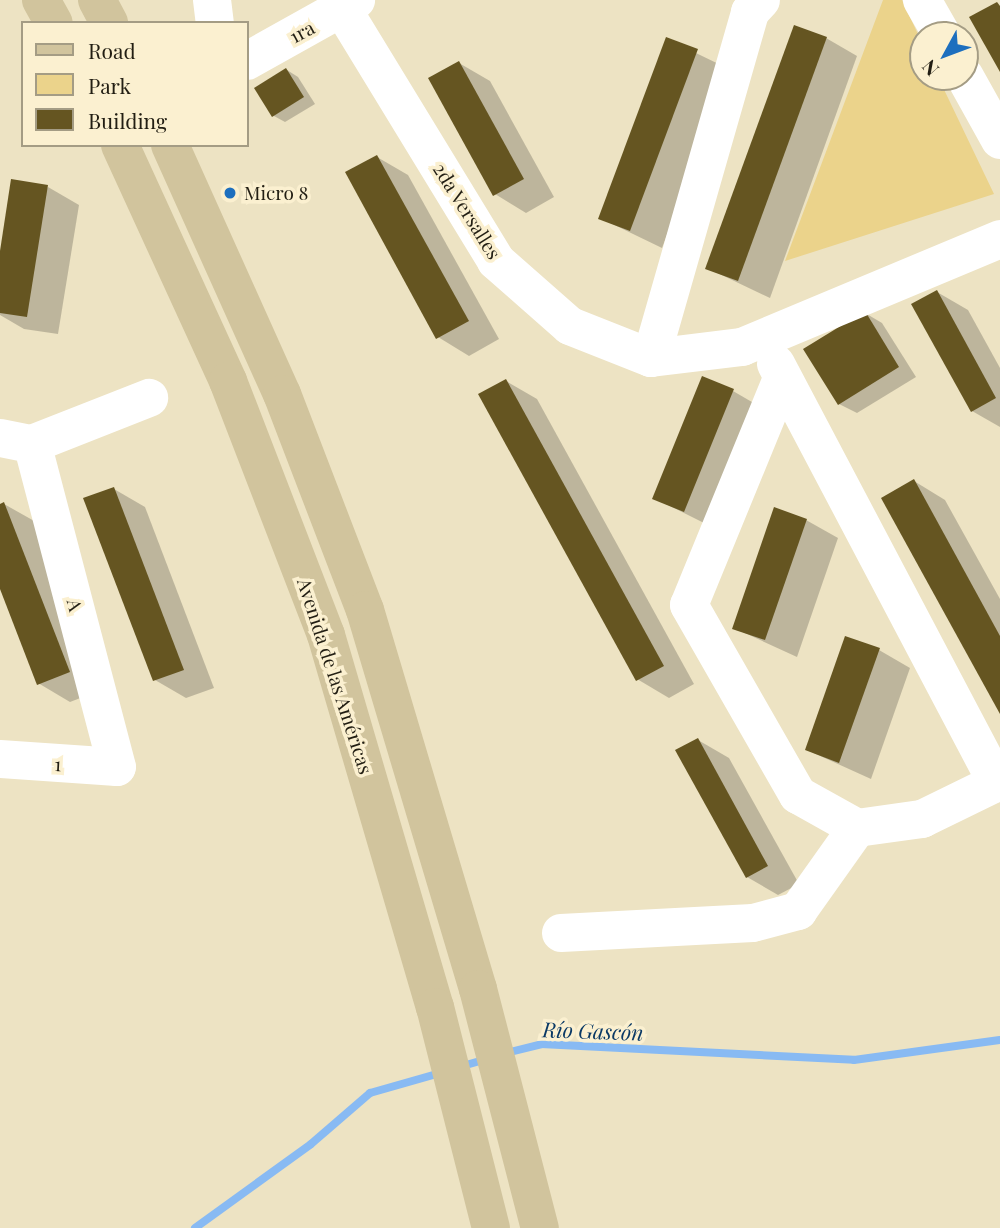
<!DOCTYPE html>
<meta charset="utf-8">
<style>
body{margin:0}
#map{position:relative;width:1000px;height:1228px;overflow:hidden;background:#ede3c3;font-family:"Playfair Display",serif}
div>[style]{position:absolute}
.green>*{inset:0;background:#ebd38b}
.shadow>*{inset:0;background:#0003}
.stream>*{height:8px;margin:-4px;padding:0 4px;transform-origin:4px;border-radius:4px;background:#88baf3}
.building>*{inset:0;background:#655521}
.minor>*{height:38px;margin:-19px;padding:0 19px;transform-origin:19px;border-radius:19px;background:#fff}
.major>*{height:38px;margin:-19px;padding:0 19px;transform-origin:19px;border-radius:19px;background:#d1c49d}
.dots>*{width:19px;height:19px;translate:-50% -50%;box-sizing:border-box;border:4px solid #fbf0d0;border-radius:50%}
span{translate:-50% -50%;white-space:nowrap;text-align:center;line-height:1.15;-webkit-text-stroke:7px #fbf0d0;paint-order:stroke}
.street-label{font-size:19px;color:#221e13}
.poi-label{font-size:19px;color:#221e13}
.left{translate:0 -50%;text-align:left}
.water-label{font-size:21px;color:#0a3965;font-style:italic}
.legend{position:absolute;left:21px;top:21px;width:228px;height:126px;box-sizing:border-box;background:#fbf0d0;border:2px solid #a49c84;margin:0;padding:9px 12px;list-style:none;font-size:21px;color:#221e13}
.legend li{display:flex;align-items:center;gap:14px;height:35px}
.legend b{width:35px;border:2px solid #a49c84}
.north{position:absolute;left:909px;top:21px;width:70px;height:70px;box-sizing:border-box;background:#fbf0d0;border:2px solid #a49c84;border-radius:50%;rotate:229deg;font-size:19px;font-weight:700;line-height:28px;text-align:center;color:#221e13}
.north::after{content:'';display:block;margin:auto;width:24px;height:32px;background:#1d6fbe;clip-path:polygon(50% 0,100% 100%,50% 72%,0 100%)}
</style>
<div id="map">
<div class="green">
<div style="clip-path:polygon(883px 0,902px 0,923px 45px,923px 77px,938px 77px,994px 194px,785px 261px)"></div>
</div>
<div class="shadow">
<div style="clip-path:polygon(826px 38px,857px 56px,770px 298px,707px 268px)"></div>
<div style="clip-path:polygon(667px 39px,729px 69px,662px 248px,600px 218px)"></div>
<div style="clip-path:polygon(459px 63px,490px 81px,554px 197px,526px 213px,495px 194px)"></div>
<div style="clip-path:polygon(287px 70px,298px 77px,315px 104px,285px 122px,274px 116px)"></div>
<div style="clip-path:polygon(377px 157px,408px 175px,499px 339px,469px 356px,438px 337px)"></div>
<div style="clip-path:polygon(48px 187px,79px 205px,58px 334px,24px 329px,0 315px,0 262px)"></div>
<div style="clip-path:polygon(937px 292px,968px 310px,1000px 368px,1000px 427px,972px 411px)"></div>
<div style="clip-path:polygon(865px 313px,882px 323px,916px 377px,857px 413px,839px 404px)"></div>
<div style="clip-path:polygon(506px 381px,537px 399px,694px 684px,669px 698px,637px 679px)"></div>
<div style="clip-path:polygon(733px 391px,764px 409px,716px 529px,654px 498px)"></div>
<div style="clip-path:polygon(914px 481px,945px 500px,1000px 599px,1000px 710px)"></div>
<div style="clip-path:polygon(114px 489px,145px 507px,214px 688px,186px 698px,155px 680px)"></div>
<div style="clip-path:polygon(4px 504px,36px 522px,101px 690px,70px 702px,38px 683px,0 584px,0 505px)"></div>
<div style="clip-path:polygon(806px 520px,838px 538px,797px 657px,734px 628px)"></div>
<div style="clip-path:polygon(879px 650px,910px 668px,871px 779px,807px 750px)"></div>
<div style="clip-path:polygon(698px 740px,729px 758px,799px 884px,778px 895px,747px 877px)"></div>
</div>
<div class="stream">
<div style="left:506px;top:1053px;width:36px;rotate:-14deg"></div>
<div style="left:541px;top:1044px;width:313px;rotate:2.9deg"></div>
<div style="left:854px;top:1060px;width:147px;rotate:-7.8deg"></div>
<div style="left:459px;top:1067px;width:29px;rotate:-16deg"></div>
<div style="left:195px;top:1228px;width:143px;rotate:-35.9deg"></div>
<div style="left:311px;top:1144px;width:78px;rotate:-40.8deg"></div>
<div style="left:370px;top:1093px;width:73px;rotate:-15.9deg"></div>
</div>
<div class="building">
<div style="clip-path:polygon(997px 2px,1000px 6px,1000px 72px,969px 17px)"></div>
<div style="clip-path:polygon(794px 25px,827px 37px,738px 281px,705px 269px)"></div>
<div style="clip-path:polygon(666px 37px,698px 49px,630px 231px,598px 219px)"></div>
<div style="clip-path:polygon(459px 61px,524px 179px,493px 196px,428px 78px)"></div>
<div style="clip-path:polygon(286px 68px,304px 97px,272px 117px,254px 88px)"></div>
<div style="clip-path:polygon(377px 155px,469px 321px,436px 339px,345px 172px)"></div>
<div style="clip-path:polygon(11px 179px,48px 185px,27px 317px,0 313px,0 251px)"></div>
<div style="clip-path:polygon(937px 290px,996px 398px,971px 412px,911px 304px)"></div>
<div style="clip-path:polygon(865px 311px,899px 367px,838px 405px,803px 349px)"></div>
<div style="clip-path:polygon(702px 376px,734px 389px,684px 512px,652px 499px)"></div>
<div style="clip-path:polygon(506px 379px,664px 666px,636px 681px,478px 394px)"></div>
<div style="clip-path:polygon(914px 479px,1000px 636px,1000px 714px,881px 498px)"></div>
<div style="clip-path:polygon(114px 487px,184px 670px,153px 681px,83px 498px)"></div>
<div style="clip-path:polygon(4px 502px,70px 672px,37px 685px,0 589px,0 504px)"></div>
<div style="clip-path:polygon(774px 507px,807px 519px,765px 640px,732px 629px)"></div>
<div style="clip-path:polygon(845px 636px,880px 648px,839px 763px,805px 750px)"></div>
<div style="clip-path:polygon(698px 738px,768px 866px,746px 878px,675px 750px)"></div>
</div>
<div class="minor">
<div style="left:212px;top:0;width:23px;rotate:83deg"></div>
<div style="left:922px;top:0;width:40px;rotate:60.3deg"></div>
<div style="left:343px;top:10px;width:294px;rotate:58.6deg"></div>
<div style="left:496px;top:261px;width:98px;rotate:41.3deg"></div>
<div style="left:570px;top:326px;width:87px;rotate:21.6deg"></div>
<div style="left:651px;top:358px;width:92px;rotate:-6.9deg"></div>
<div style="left:742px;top:347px;width:280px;rotate:-22.7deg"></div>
<div style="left:247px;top:61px;width:125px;rotate:-29.2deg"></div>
<div style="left:965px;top:77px;width:72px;rotate:60.9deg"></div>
<div style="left:651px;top:358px;width:360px;rotate:-74deg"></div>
<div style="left:750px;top:12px;width:16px;rotate:-47deg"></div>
<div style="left:776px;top:364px;width:474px;rotate:62.2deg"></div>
<div style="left:781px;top:381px;width:242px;rotate:112.3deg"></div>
<div style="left:689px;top:605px;width:219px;rotate:60.2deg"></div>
<div style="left:798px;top:795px;width:68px;rotate:29.2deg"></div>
<div style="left:857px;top:828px;width:66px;rotate:-7.9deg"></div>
<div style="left:922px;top:819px;width:87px;rotate:-26deg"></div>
<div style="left:0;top:438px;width:33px;rotate:11deg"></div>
<div style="left:32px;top:444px;width:126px;rotate:-21.5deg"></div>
<div style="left:0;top:759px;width:117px;rotate:3.9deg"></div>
<div style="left:117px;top:767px;width:334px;rotate:-104.7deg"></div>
<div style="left:561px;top:933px;width:192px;rotate:-3deg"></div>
<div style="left:753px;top:923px;width:47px;rotate:-14.9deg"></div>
<div style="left:798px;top:911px;width:102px;rotate:-54.6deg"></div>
</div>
<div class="major">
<div style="left:41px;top:0;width:26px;rotate:61deg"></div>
<div style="left:97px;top:0;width:26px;rotate:62deg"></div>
<div style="left:120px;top:145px;width:260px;rotate:65.4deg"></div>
<div style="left:228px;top:381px;width:272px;rotate:68.9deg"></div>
<div style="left:326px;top:635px;width:388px;rotate:73.7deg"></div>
<div style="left:435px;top:1007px;width:228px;rotate:75.8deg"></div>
<div style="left:170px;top:145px;width:273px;rotate:65.8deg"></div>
<div style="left:282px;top:394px;width:231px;rotate:69deg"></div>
<div style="left:365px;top:610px;width:395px;rotate:73.4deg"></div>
<div style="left:478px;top:989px;width:247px;rotate:75.5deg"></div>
</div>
<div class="dots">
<div style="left:230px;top:193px;background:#1d6fbe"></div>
</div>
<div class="street-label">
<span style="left:302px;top:32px;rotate:-28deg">1ra</span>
<span style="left:467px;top:211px;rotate:58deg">2da Versalles</span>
<span style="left:75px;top:605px;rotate:75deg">A</span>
<span style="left:335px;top:676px;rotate:72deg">Avenida de las Américas</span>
<span style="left:58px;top:764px;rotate:3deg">1</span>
</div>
<div class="poi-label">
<span class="left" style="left:244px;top:193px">Micro 8</span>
</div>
<div class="water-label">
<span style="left:593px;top:1030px;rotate:2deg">Río Gascón</span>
</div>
<ul class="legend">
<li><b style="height:9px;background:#d1c49d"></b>Road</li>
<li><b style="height:19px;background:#ebd38b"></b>Park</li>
<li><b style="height:19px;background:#655521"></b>Building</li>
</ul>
<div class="north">N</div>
</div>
